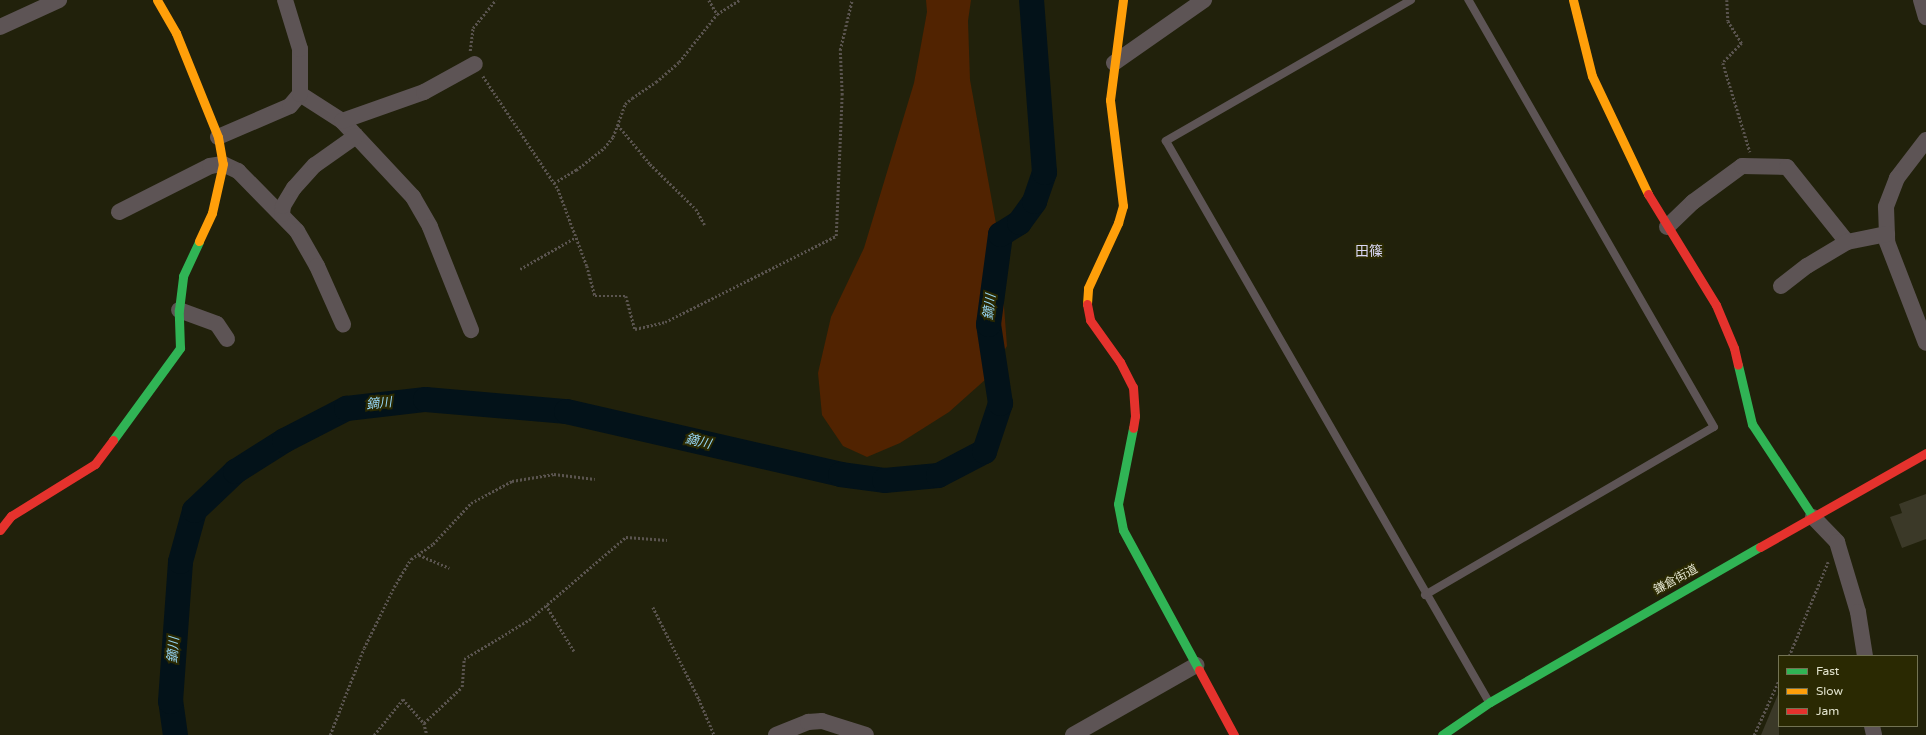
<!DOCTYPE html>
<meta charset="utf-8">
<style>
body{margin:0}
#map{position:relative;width:1926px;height:735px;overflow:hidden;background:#21210b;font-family:"Varela Round","Noto Sans JP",sans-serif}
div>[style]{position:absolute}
.green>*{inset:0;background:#512301}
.river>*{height:25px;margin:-12.5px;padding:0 12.5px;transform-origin:12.5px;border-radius:12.5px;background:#031219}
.building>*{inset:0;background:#3b3928}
.path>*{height:2.5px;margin-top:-1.25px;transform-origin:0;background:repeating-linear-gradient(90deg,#5a544f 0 2px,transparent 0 4px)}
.lane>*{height:8px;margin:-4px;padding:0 4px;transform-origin:4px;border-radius:4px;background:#5d5455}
.street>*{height:16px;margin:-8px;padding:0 8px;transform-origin:8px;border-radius:8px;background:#5d5455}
.fast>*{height:9px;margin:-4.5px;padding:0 4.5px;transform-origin:4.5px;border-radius:4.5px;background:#30b455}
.slow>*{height:9px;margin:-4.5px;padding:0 4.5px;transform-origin:4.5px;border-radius:4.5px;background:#ff9f0a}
.jam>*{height:9px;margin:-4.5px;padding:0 4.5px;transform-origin:4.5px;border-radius:4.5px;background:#e5322d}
span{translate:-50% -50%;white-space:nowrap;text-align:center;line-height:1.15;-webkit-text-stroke:4px #2a2902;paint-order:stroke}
.street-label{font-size:12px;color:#e1e2cc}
.water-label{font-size:13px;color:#97d6f4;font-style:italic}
.quarter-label{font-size:14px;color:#dbd8f6}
.legend{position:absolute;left:1778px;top:655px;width:140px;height:72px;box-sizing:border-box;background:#2a2902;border:1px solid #737353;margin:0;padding:5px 7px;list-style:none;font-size:12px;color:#e1e2cc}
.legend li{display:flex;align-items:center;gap:8px;height:20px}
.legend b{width:20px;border:1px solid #737353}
</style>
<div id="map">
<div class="green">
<div style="clip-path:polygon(926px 0,971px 0,968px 21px,970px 80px,999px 240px,1007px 346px,986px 379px,949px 412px,900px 443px,867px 457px,843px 446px,822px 415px,818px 373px,831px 317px,864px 248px,914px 83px,927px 12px)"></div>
</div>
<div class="river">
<div style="left:175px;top:735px;width:34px;rotate:-98deg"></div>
<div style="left:170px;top:701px;width:140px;rotate:-85.9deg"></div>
<div style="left:180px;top:561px;width:53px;rotate:-74.6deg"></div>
<div style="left:194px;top:510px;width:57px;rotate:-43.6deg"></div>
<div style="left:235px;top:471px;width:58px;rotate:-32.3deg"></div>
<div style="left:284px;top:440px;width:70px;rotate:-27.3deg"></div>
<div style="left:346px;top:408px;width:80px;rotate:-6.5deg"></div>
<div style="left:425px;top:399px;width:142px;rotate:4.9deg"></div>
<div style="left:566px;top:411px;width:281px;rotate:12.9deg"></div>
<div style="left:840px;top:474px;width:44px;rotate:7.8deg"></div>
<div style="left:884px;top:480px;width:54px;rotate:-5.3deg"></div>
<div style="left:938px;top:475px;width:52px;rotate:-27.6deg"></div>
<div style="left:984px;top:451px;width:51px;rotate:-71.6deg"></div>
<div style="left:1000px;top:403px;width:80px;rotate:-98.6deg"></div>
<div style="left:988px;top:324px;width:91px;rotate:-82.4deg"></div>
<div style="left:1000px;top:234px;width:22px;rotate:-32deg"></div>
<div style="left:1019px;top:222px;width:26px;rotate:-54deg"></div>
<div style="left:1034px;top:201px;width:31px;rotate:-71deg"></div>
<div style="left:1044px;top:172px;width:172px;rotate:-94.3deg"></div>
</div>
<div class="building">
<div style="clip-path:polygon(1926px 494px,1926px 539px,1902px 548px,1890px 517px,1902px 513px,1899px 504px)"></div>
<div style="clip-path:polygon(1779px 692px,1779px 735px,1761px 735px)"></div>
</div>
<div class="path">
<div style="left:709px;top:0;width:16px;rotate:60deg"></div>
<div style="left:1727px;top:0;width:21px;rotate:87deg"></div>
<div style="left:1728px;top:21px;width:26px;rotate:58deg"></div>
<div style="left:1742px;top:43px;width:28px;rotate:134deg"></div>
<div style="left:1723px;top:63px;width:93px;rotate:73.1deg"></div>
<div style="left:470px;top:51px;width:23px;rotate:-83deg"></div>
<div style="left:473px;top:28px;width:36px;rotate:-51deg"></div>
<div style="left:483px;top:76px;width:136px;rotate:56.4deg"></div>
<div style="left:558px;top:189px;width:82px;rotate:69.4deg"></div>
<div style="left:587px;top:266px;width:31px;rotate:75deg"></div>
<div style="left:595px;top:296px;width:31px"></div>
<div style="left:626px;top:296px;width:34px;rotate:75deg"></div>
<div style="left:635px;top:329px;width:31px;rotate:-13deg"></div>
<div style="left:665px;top:322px;width:191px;rotate:-26.7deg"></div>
<div style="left:836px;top:236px;width:141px;rotate:-87.6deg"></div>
<div style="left:842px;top:95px;width:45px;rotate:-92.5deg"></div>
<div style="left:840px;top:50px;width:51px;rotate:-76.5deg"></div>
<div style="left:618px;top:125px;width:50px;rotate:50.6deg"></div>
<div style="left:650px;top:164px;width:64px;rotate:44.4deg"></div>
<div style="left:696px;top:209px;width:18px;rotate:61deg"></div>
<div style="left:554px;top:183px;width:26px;rotate:-31deg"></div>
<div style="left:576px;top:170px;width:36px;rotate:-38deg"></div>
<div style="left:604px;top:148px;width:14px;rotate:-51deg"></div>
<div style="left:613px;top:137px;width:35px;rotate:-70deg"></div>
<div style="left:625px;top:104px;width:9px;rotate:-41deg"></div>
<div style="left:632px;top:98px;width:29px;rotate:-34deg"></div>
<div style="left:656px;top:82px;width:30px;rotate:-41deg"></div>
<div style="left:679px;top:62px;width:61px;rotate:-51.6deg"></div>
<div style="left:717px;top:14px;width:26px;rotate:-32deg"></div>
<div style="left:520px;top:269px;width:64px;rotate:-29.7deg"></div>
<div style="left:419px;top:555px;width:33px;rotate:23deg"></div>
<div style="left:546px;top:605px;width:54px;rotate:58.7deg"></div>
<div style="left:653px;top:607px;width:103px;rotate:63.4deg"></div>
<div style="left:699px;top:699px;width:39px;rotate:67deg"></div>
<div style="left:1789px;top:656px;width:102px;rotate:-67.5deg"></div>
<div style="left:424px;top:723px;width:52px;rotate:-43.5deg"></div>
<div style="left:462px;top:687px;width:28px;rotate:-86deg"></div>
<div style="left:464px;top:659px;width:76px;rotate:-31deg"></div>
<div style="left:529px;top:620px;width:128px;rotate:-40.6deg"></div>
<div style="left:626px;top:537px;width:41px;rotate:4.2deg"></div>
<div style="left:330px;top:735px;width:93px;rotate:-68.7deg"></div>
<div style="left:364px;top:648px;width:68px;rotate:-63.8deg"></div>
<div style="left:394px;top:587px;width:33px;rotate:-59deg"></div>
<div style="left:411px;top:559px;width:27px;rotate:-34deg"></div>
<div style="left:433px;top:544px;width:56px;rotate:-47.2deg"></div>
<div style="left:471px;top:503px;width:47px;rotate:-28.2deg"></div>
<div style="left:512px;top:481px;width:43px;rotate:-9.5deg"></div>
<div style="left:554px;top:474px;width:41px;rotate:7deg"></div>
<div style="left:374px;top:735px;width:46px;rotate:-51.1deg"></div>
<div style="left:403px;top:699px;width:32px;rotate:49deg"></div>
<div style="left:424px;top:723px;width:12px;rotate:76deg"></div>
<div style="left:1754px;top:735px;width:60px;rotate:-65.6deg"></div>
</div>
<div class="lane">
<div style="left:1411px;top:0;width:283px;rotate:150.1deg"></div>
<div style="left:1166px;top:141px;width:647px;rotate:60.07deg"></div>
<div style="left:1425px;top:595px;width:334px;rotate:-30.2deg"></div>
<div style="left:1714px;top:427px;width:493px;rotate:-119.9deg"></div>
</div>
<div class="street">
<div style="left:1921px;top:0;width:18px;rotate:74deg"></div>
<div style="left:0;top:27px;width:65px;rotate:-24.6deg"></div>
<div style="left:1114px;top:63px;width:110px;rotate:-35deg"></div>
<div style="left:300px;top:94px;width:50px;rotate:32.7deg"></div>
<div style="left:342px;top:121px;width:104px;rotate:46.9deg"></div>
<div style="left:413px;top:197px;width:34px;rotate:60deg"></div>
<div style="left:430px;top:227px;width:111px;rotate:68.3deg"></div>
<div style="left:342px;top:121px;width:87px;rotate:-19.5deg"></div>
<div style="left:424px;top:92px;width:58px;rotate:-28.8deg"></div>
<div style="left:218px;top:137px;width:78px;rotate:-23.3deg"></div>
<div style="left:290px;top:106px;width:16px;rotate:-50deg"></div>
<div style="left:300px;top:94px;width:45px;rotate:-90deg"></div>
<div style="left:300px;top:49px;width:51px;rotate:-107deg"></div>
<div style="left:1926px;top:140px;width:48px;rotate:127.3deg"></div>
<div style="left:1897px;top:178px;width:31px;rotate:111deg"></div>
<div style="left:1886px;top:207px;width:35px;rotate:88deg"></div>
<div style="left:1887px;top:242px;width:108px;rotate:68.9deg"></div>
<div style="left:119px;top:212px;width:102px;rotate:-26.8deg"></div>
<div style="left:210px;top:166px;width:13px;rotate:-9deg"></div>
<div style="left:223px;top:164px;width:17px;rotate:25deg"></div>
<div style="left:238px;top:171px;width:84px;rotate:45.5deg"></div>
<div style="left:297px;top:231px;width:40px;rotate:60.3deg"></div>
<div style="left:317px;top:266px;width:64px;rotate:65.9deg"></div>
<div style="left:282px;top:214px;width:8px;rotate:-83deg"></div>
<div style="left:283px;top:206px;width:21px;rotate:-59deg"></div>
<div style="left:294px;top:188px;width:31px;rotate:-48deg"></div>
<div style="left:315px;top:165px;width:50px;rotate:-35.3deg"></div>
<div style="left:1667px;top:227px;width:36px;rotate:-44deg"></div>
<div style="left:1693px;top:202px;width:61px;rotate:-36.3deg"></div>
<div style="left:1742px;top:166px;width:45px;rotate:1.3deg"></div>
<div style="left:1787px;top:167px;width:96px;rotate:51.3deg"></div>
<div style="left:1847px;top:242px;width:41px;rotate:-11.3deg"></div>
<div style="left:1781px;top:286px;width:33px;rotate:-38deg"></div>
<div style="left:1807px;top:266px;width:47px;rotate:-31deg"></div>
<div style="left:179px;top:310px;width:40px;rotate:20.2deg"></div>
<div style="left:217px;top:324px;width:18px;rotate:56deg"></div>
<div style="left:1813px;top:517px;width:35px;rotate:46deg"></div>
<div style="left:1837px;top:542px;width:73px;rotate:73.3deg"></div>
<div style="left:1858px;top:612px;width:45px;rotate:81deg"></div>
<div style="left:1872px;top:726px;width:9px;rotate:77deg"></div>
<div style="left:776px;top:735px;width:35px;rotate:-22deg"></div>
<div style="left:808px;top:722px;width:14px;rotate:-4deg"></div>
<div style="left:822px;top:721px;width:46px;rotate:17.7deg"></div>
<div style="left:1073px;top:735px;width:142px;rotate:-29.6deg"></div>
</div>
<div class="fast">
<div style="left:1738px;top:365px;width:61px;rotate:76.7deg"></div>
<div style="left:1752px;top:424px;width:111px;rotate:56.7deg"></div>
<div style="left:1133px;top:428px;width:77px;rotate:101.2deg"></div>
<div style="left:1118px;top:504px;width:26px;rotate:79deg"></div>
<div style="left:1123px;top:530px;width:159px;rotate:61.5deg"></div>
<div style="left:113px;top:440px;width:114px;rotate:-53.9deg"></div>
<div style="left:180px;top:348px;width:38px;rotate:-92deg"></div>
<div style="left:179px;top:310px;width:34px;rotate:-83deg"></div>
<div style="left:183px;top:276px;width:38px;rotate:-65deg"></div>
<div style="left:1442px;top:735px;width:58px;rotate:-34.5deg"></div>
<div style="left:1490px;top:702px;width:311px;rotate:-29.9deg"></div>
</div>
<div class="slow">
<div style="left:157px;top:0;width:38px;rotate:60deg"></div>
<div style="left:176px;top:33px;width:112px;rotate:68deg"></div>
<div style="left:218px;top:137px;width:27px;rotate:80deg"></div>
<div style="left:223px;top:164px;width:50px;rotate:102.7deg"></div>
<div style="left:212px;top:213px;width:31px;rotate:115deg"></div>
<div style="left:1573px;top:0;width:78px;rotate:76deg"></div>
<div style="left:1592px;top:76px;width:131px;rotate:64.6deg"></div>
<div style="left:1087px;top:304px;width:16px;rotate:-86deg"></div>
<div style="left:1088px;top:288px;width:72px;rotate:-65.2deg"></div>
<div style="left:1118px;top:223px;width:18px;rotate:-74deg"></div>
<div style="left:1123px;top:206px;width:107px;rotate:-97deg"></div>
<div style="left:1110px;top:100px;width:101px;rotate:-82.6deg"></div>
</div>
<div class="jam">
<div style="left:1648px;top:194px;width:130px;rotate:58.5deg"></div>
<div style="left:1716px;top:305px;width:47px;rotate:67.3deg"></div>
<div style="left:1734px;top:348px;width:17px;rotate:77deg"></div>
<div style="left:1087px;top:304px;width:16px;rotate:79deg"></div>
<div style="left:1090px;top:320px;width:52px;rotate:54.5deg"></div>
<div style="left:1120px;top:362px;width:28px;rotate:63deg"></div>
<div style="left:1133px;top:387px;width:29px;rotate:86deg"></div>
<div style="left:1135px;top:416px;width:12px;rotate:99deg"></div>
<div style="left:0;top:530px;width:18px;rotate:-52deg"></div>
<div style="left:11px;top:516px;width:99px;rotate:-31.8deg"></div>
<div style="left:95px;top:464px;width:30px;rotate:-53deg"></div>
<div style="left:1760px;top:547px;width:191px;rotate:-29.5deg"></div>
<div style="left:1199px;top:670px;width:74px;rotate:61.7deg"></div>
</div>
<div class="street-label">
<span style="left:1676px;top:580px;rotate:-29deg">鎌倉街道</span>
</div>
<div class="water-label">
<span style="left:990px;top:307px;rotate:-83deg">鏑川</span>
<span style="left:379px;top:404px;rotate:-6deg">鏑川</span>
<span style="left:698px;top:442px;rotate:13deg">鏑川</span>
<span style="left:174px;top:650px;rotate:-86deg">鏑川</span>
</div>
<div class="quarter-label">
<span style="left:1369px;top:252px">田篠</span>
</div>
<ul class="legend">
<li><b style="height:5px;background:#30b455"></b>Fast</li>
<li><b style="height:5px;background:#ff9f0a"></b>Slow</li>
<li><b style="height:5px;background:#e5322d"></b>Jam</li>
</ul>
</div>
